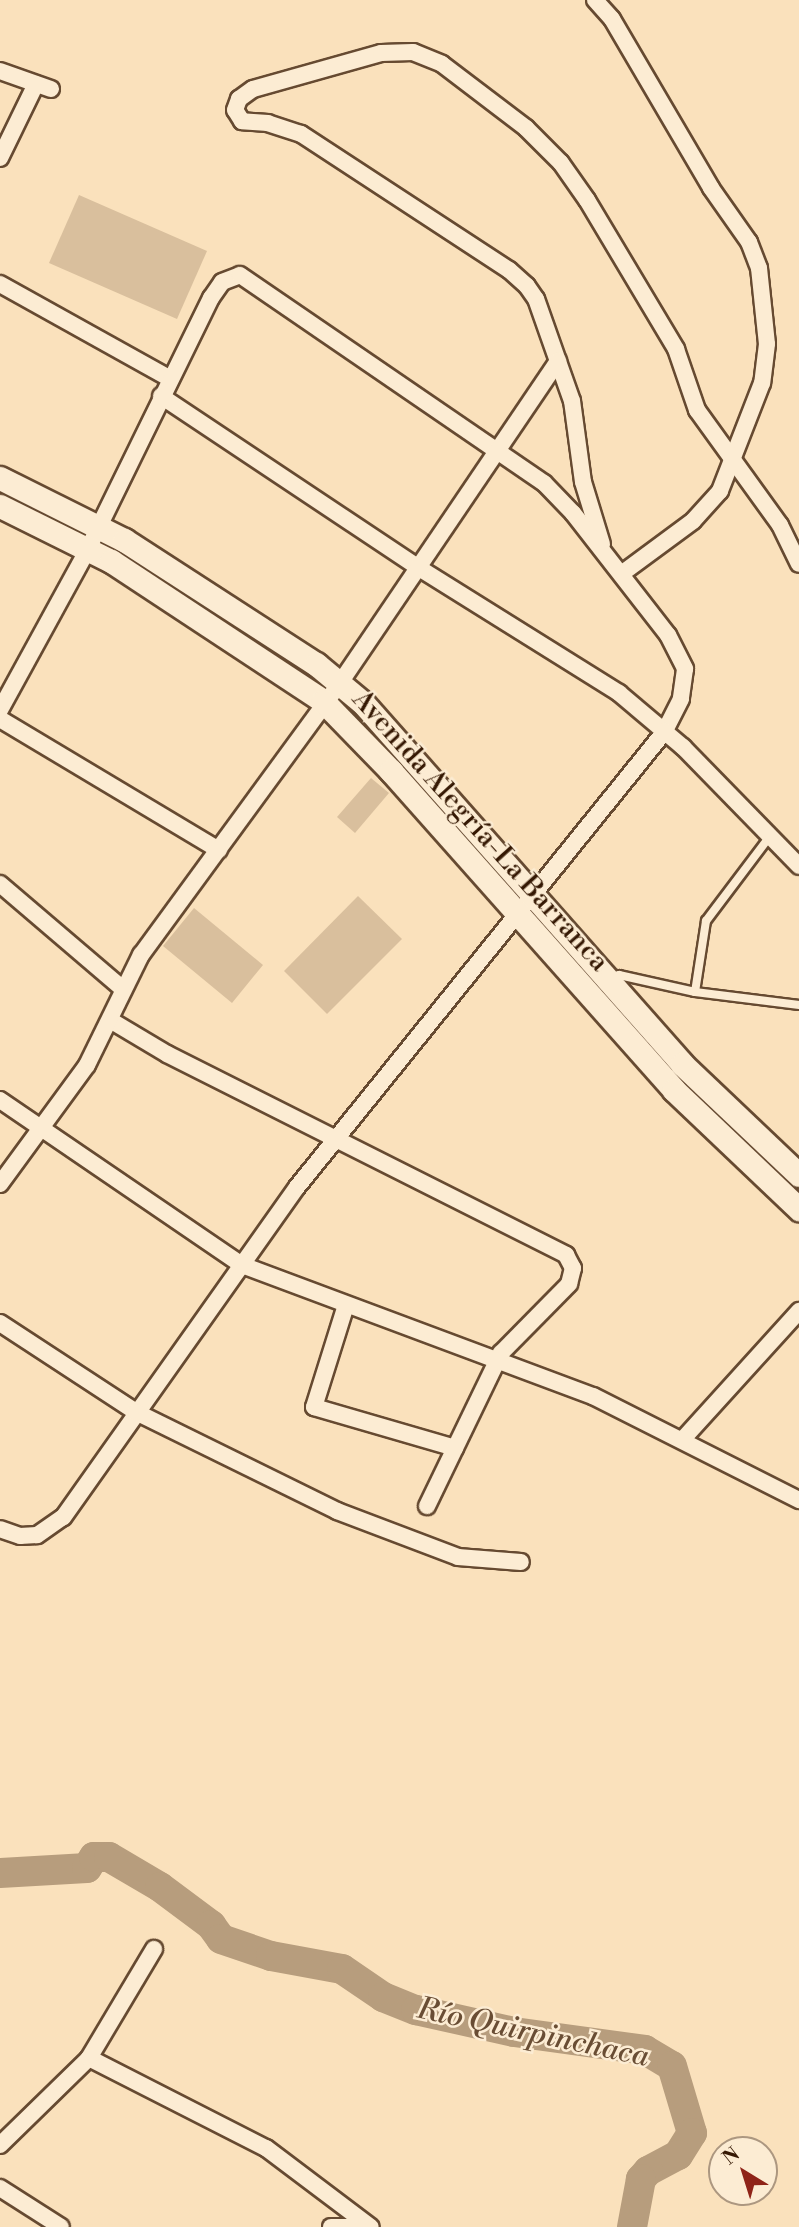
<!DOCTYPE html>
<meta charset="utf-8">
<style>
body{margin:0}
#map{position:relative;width:799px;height:2227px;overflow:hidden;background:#fae1bc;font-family:"Libre Bodoni",serif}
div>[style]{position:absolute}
.green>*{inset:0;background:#d9bf9d}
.river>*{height:30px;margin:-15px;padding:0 15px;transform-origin:15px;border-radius:15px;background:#b79d7d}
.roads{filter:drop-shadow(2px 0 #664a31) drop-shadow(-2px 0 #664a31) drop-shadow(0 2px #664a31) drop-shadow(0 -2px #664a31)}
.service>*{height:8px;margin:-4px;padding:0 4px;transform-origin:4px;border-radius:4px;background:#fcecd3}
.minor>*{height:16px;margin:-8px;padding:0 8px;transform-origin:8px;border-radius:8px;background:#fcecd3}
.secondary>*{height:23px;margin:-11.5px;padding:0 11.5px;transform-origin:11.5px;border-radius:11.5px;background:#fcecd3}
span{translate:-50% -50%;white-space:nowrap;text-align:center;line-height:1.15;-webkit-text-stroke:5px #fcecd3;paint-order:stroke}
.street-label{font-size:28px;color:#351803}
.water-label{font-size:30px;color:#694d34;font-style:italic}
.north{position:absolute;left:708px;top:2136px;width:70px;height:70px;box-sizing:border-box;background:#fcecd3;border:2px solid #ac9780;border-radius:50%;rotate:322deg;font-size:19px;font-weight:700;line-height:28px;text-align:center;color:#351803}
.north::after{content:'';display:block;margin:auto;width:24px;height:32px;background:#8f2418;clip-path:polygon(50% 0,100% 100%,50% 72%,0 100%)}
</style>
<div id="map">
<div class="green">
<div style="clip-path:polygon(79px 195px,207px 251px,177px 319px,49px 263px)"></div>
<div style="clip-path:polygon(0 485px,84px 526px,81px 533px,0 494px)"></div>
<div style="clip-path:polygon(112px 540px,331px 684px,326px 692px,108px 548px)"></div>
<div style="clip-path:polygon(358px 708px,520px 892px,514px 898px,351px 715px)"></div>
<div style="clip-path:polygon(371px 778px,389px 793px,355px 833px,337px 817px)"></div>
<div style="clip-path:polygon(358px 896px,402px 939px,327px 1014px,284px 971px)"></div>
<div style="clip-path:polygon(194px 908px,263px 965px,232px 1003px,163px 946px)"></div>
</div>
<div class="river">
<div style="left:0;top:1873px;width:87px;rotate:-3.3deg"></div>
<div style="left:87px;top:1868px;width:13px;rotate:-58deg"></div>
<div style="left:94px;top:1857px;width:15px"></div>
<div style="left:109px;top:1857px;width:59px;rotate:30.5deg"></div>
<div style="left:160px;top:1887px;width:64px;rotate:36.7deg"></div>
<div style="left:211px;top:1925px;width:17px;rotate:54deg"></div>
<div style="left:221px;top:1939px;width:53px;rotate:18.8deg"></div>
<div style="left:271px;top:1956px;width:72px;rotate:10.4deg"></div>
<div style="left:342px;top:1969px;width:50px;rotate:34.3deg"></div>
<div style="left:383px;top:1997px;width:35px;rotate:22deg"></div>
<div style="left:416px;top:2010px;width:100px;rotate:12.7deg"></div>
<div style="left:514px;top:2032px;width:132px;rotate:7.8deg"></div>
<div style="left:645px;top:2050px;width:31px;rotate:31deg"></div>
<div style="left:672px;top:2066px;width:70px;rotate:73.4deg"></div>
<div style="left:692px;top:2133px;width:26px;rotate:122deg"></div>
<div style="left:678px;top:2155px;width:34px;rotate:152deg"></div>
<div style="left:648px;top:2171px;width:11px;rotate:131deg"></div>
<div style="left:641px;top:2179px;width:49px;rotate:100.6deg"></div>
</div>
<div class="roads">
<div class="service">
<div style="left:610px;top:979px;width:10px;rotate:-24deg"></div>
<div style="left:619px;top:975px;width:78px;rotate:12.6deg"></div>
<div style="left:695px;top:992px;width:105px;rotate:7.1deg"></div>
<div style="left:695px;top:992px;width:72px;rotate:-81.2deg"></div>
<div style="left:706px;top:921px;width:106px;rotate:-53deg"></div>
</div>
<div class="minor">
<div style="left:595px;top:0;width:25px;rotate:48deg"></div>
<div style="left:612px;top:19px;width:196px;rotate:59.6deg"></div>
<div style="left:711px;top:188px;width:66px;rotate:54.9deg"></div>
<div style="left:749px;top:242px;width:28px;rotate:69deg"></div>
<div style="left:759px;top:268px;width:76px;rotate:84deg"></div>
<div style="left:767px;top:344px;width:39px;rotate:97deg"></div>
<div style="left:762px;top:383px;width:116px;rotate:111.3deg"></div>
<div style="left:720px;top:491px;width:40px;rotate:132deg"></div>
<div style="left:693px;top:521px;width:89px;rotate:143.6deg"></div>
<div style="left:0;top:71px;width:54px;rotate:19.4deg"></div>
<div style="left:0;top:158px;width:82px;rotate:-64.1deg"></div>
<div style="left:0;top:284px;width:193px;rotate:29.1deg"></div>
<div style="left:161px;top:396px;width:310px;rotate:33.7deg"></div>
<div style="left:419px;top:568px;width:236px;rotate:32deg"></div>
<div style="left:619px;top:693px;width:84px;rotate:40.2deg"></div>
<div style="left:683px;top:747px;width:166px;rotate:45.7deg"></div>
<div style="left:602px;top:544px;width:65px;rotate:-107deg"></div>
<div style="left:583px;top:482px;width:82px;rotate:-97.7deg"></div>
<div style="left:572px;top:401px;width:108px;rotate:-109.4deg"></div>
<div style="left:536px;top:299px;width:16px;rotate:-125deg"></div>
<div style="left:527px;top:286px;width:24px;rotate:-138deg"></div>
<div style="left:509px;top:270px;width:249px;rotate:-146.8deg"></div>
<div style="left:301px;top:134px;width:35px;rotate:-162deg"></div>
<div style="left:268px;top:123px;width:26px;rotate:-176deg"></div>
<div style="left:242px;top:121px;width:13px;rotate:-122deg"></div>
<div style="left:235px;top:110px;width:12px;rotate:-70deg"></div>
<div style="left:239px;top:99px;width:17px;rotate:-36deg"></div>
<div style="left:253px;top:89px;width:133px;rotate:-15.7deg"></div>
<div style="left:381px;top:53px;width:32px;rotate:-2deg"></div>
<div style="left:413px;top:52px;width:31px;rotate:22deg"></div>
<div style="left:442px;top:64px;width:106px;rotate:37.3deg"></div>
<div style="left:526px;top:128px;width:49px;rotate:45deg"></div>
<div style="left:561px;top:163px;width:45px;rotate:54.9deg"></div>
<div style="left:587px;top:200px;width:174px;rotate:59.1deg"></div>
<div style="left:676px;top:349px;width:65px;rotate:71deg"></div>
<div style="left:697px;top:410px;width:142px;rotate:54.2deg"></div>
<div style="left:780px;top:525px;width:43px;rotate:64deg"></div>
<div style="left:0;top:710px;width:183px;rotate:-61.3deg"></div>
<div style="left:88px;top:549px;width:280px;rotate:-63.9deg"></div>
<div style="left:211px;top:298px;width:19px;rotate:-55deg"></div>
<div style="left:222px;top:282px;width:19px;rotate:-21deg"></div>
<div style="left:240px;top:275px;width:368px;rotate:34.4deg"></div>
<div style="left:544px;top:483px;width:42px;rotate:46deg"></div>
<div style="left:573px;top:513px;width:155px;rotate:52.1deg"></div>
<div style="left:668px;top:635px;width:38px;rotate:63deg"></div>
<div style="left:685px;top:669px;width:30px;rotate:98deg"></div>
<div style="left:681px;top:699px;width:36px;rotate:117deg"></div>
<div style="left:665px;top:731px;width:586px;rotate:128.9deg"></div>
<div style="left:297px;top:1187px;width:405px;rotate:125.3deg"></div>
<div style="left:63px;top:1517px;width:32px;rotate:145deg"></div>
<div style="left:37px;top:1535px;width:17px;rotate:177deg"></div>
<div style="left:20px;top:1536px;width:21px;rotate:-161deg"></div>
<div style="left:0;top:719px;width:255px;rotate:30.9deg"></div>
<div style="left:0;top:884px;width:162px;rotate:40.5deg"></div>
<div style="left:110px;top:1020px;width:66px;rotate:30.8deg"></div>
<div style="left:167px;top:1054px;width:447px;rotate:26.7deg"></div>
<div style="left:566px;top:1255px;width:15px;rotate:62deg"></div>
<div style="left:573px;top:1268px;width:16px;rotate:104deg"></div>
<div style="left:569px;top:1284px;width:97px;rotate:134.6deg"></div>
<div style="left:501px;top:1353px;width:170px;rotate:115.8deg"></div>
<div style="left:0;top:1100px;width:293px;rotate:34.3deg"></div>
<div style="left:242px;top:1265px;width:375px;rotate:20.5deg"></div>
<div style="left:593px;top:1396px;width:231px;rotate:26.8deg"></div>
<div style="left:0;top:1184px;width:147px;rotate:-53.8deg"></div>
<div style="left:87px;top:1065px;width:123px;rotate:-63.9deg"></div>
<div style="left:141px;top:955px;width:337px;rotate:-53.8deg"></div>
<div style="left:340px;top:683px;width:389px;rotate:-55.9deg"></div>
<div style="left:346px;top:1305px;width:107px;rotate:107.4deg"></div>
<div style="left:314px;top:1407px;width:147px;rotate:16.2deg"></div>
<div style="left:0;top:1323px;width:163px;rotate:33.2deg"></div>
<div style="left:136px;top:1412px;width:224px;rotate:26.2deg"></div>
<div style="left:337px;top:1511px;width:129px;rotate:20.8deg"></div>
<div style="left:458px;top:1557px;width:63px;rotate:4.5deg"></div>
<div style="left:683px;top:1439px;width:173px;rotate:-47.8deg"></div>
<div style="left:89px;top:2058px;width:199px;rotate:27deg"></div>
<div style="left:266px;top:2148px;width:131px;rotate:37deg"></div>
<div style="left:0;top:2145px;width:124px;rotate:-44.3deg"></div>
<div style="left:89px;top:2058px;width:127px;rotate:-59.2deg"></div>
<div style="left:0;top:2188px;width:72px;rotate:32.6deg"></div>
<div style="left:331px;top:2227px;width:38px"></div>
</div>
<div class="secondary">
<div style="left:0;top:478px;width:139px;rotate:26.6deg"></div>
<div style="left:124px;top:540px;width:229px;rotate:32.9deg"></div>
<div style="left:316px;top:664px;width:61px;rotate:39.7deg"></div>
<div style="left:363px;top:703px;width:482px;rotate:48.5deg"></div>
<div style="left:682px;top:1064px;width:161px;rotate:43.5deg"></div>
<div style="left:0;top:506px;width:124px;rotate:26.4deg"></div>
<div style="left:111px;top:561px;width:254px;rotate:33.4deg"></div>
<div style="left:323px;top:701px;width:98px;rotate:45.8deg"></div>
<div style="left:391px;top:771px;width:426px;rotate:48.4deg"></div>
<div style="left:674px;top:1090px;width:173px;rotate:43.6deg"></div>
</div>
</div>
<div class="street-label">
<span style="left:480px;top:831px;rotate:48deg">Avenida Alegría-La Barranca</span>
</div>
<div class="water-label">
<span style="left:533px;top:2033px;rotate:12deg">Río Quirpinchaca</span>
</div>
<div class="north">N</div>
</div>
